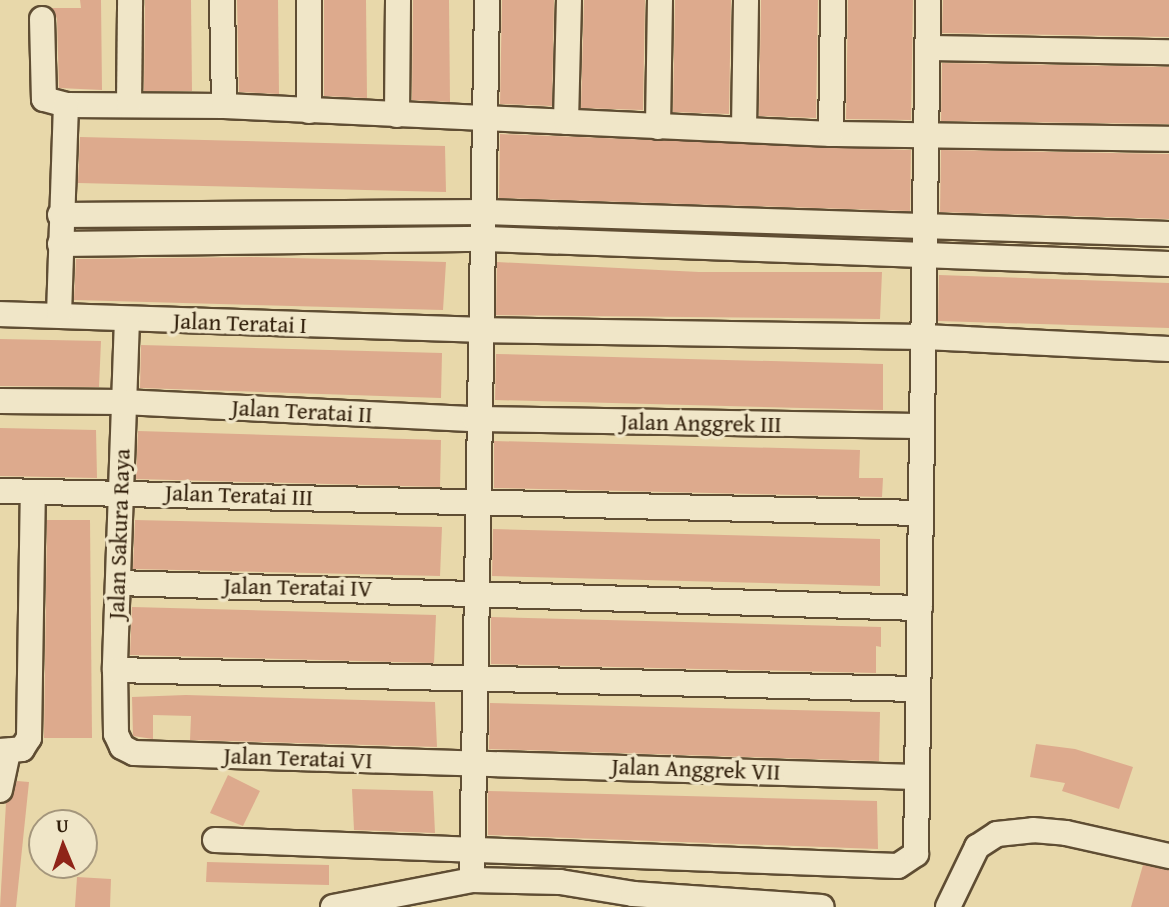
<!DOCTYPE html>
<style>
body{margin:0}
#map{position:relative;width:1169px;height:907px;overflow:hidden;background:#e8d8aa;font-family:"Gentium Book Plus",serif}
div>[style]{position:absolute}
.building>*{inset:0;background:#ddaa8d}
.roads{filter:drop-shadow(2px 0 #5f4d33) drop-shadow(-2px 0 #5f4d33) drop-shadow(0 2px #5f4d33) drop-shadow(0 -2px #5f4d33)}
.minor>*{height:24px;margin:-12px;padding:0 12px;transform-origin:12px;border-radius:12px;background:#f0e6c8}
span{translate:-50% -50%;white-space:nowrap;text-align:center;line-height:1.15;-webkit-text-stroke:7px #f0e6c8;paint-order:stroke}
.street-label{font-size:23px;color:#311f0b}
.north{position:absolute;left:28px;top:809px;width:70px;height:70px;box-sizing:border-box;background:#f0e6c8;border:2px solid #a4967c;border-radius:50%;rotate:358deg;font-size:19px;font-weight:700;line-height:28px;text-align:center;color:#311f0b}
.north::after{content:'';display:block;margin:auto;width:24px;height:32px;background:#8f2418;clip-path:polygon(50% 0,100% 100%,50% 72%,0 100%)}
</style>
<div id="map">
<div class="building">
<div style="clip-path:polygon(80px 0,101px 0,102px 90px,59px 88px,57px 19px,52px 8px,81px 8px)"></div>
<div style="clip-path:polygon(145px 0,191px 0,192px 91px,144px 91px)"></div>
<div style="clip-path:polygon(237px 0,278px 0,279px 94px,239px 92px)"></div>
<div style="clip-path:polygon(324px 0,366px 0,367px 98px,324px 96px)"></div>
<div style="clip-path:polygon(413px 0,449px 0,450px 102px,412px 100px)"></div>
<div style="clip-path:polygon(502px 0,554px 0,552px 106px,500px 104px)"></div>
<div style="clip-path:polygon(584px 0,645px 0,643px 110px,581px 108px)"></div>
<div style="clip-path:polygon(675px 0,731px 0,729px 114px,673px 112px)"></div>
<div style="clip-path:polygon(761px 0,818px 0,816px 118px,759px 116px)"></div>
<div style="clip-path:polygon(848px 0,913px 0,911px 120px,846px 119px)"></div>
<div style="clip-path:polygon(943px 0,1169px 0,1169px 37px,942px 33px)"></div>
<div style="clip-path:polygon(942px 63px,1169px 67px,1169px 124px,941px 121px)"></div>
<div style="clip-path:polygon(500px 134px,911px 150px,910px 211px,499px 198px)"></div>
<div style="clip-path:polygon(80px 137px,445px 146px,446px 192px,78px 183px)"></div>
<div style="clip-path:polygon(941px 150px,1169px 154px,1169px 219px,940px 212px)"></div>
<div style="clip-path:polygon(251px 257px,446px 262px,443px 310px,74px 300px,76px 259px)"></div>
<div style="clip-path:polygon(497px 262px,699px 272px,882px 272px,880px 319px,496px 315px)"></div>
<div style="clip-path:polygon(939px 275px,1169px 283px,1169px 328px,938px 321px)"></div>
<div style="clip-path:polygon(0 339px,101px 341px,99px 387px,0 386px)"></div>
<div style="clip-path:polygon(141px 345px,442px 353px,441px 398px,140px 388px)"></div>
<div style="clip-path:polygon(496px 354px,883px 364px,883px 410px,495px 400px)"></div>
<div style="clip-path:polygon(0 428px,96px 430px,97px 478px,0 476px)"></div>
<div style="clip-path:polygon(138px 431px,441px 440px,440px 487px,136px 479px)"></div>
<div style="clip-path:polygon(494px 441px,860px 450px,859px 478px,883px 478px,882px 497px,494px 488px)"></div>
<div style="clip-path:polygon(47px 520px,90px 520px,92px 738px,44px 738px)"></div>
<div style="clip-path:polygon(135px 520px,442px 527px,440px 576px,133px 569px)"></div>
<div style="clip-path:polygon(493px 529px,880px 539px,880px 586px,492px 576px)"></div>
<div style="clip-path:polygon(132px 607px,436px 615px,434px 663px,130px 655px)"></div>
<div style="clip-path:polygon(491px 617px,881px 627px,881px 647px,876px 646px,876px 673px,491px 664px)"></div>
<div style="clip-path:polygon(186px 695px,435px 702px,437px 747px,190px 740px,191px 716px,153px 715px,153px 739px,133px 736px,132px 697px)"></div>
<div style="clip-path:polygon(490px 703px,880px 712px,879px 761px,489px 749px)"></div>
<div style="clip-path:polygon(1036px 744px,1075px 749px,1133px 767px,1119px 809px,1062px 791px,1065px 783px,1030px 777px)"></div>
<div style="clip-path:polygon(228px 775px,260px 791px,243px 826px,210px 813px)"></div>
<div style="clip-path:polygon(17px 781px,29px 782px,16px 907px,0 907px,6px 803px)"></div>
<div style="clip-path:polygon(352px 789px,433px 791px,435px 833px,354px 830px)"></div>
<div style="clip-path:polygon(488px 791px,877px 801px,878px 849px,488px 835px)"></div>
<div style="clip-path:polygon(207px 862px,329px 865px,329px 885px,206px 882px)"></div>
<div style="clip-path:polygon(1143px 865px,1169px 870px,1169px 907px,1131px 907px)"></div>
<div style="clip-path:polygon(77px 877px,111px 879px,110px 907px,75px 907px)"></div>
</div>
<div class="roads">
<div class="minor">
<div style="left:222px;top:0;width:106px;rotate:88.9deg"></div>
<div style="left:42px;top:19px;width:80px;rotate:88.6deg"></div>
<div style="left:44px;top:99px;width:23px;rotate:15deg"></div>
<div style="left:66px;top:105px;width:158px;rotate:0.4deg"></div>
<div style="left:224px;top:106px;width:608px;rotate:2.64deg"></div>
<div style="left:831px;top:134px;width:338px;rotate:0.8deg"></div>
<div style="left:929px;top:48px;width:240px;rotate:1deg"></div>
<div style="left:129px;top:104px;width:104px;rotate:-89.4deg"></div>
<div style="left:309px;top:111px;width:111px;rotate:-90deg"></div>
<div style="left:397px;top:115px;width:115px;rotate:-89.5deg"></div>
<div style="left:566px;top:122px;width:122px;rotate:-88.6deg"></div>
<div style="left:658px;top:127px;width:127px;rotate:-89.1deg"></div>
<div style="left:744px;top:129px;width:129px;rotate:-89.1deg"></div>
<div style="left:831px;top:134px;width:134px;rotate:-89.1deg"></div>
<div style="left:60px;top:215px;width:425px;rotate:-0.4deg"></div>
<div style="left:485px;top:212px;width:684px;rotate:1.84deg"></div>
<div style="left:60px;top:244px;width:426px;rotate:-0.7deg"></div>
<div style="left:486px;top:239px;width:683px;rotate:2.1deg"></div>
<div style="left:0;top:314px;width:473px;rotate:1.9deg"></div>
<div style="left:473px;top:330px;width:451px;rotate:0.9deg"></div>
<div style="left:924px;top:337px;width:245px;rotate:2.8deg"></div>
<div style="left:59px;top:315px;width:210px;rotate:-88.1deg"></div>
<div style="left:127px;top:319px;width:351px;rotate:92deg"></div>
<div style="left:115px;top:670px;width:64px;rotate:89.1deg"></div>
<div style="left:116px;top:734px;width:14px;rotate:65deg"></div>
<div style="left:122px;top:747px;width:13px;rotate:27deg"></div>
<div style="left:134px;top:753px;width:782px;rotate:1.76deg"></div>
<div style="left:0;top:401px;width:123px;rotate:0.5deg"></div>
<div style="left:123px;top:402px;width:352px;rotate:2.8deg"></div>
<div style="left:475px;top:419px;width:446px;rotate:0.9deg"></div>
<div style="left:0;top:491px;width:920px;rotate:1.37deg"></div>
<div style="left:118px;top:583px;width:802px;rotate:1.79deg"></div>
<div style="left:115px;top:670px;width:803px;rotate:1.36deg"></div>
<div style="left:0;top:751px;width:22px;rotate:-5deg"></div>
<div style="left:22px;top:749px;width:13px;rotate:-58deg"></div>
<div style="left:29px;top:738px;width:246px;rotate:-89.1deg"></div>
<div style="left:0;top:790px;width:40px;rotate:-78deg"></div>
<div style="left:215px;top:840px;width:683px;rotate:2.18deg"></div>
<div style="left:898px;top:866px;width:22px;rotate:-34deg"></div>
<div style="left:916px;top:854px;width:854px;rotate:-89.19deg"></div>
<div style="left:472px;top:880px;width:880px;rotate:-89.02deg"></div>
<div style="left:333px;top:907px;width:142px;rotate:-11deg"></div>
<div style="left:472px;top:880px;width:88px;rotate:1.3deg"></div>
<div style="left:560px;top:882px;width:74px;rotate:9.3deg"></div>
<div style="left:633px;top:894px;width:189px;rotate:3.9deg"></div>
<div style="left:948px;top:907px;width:67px;rotate:-64.2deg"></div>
<div style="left:977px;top:847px;width:24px;rotate:-33deg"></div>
<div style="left:997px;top:834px;width:36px;rotate:-6deg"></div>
<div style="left:1033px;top:830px;width:33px;rotate:5deg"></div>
<div style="left:1066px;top:833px;width:106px;rotate:12.6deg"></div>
</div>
</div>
<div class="street-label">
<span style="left:240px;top:323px;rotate:2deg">Jalan Teratai I</span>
<span style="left:302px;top:411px;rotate:3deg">Jalan Teratai II</span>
<span style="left:701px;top:423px;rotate:1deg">Jalan Anggrek III</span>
<span style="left:239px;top:495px;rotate:2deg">Jalan Teratai III</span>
<span style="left:119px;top:534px;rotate:-88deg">Jalan Sakura Raya</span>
<span style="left:298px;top:587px;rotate:1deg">Jalan Teratai IV</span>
<span style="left:298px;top:758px;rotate:2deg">Jalan Teratai VI</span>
<span style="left:696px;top:769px;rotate:2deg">Jalan Anggrek VII</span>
</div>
<div class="north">U</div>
</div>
